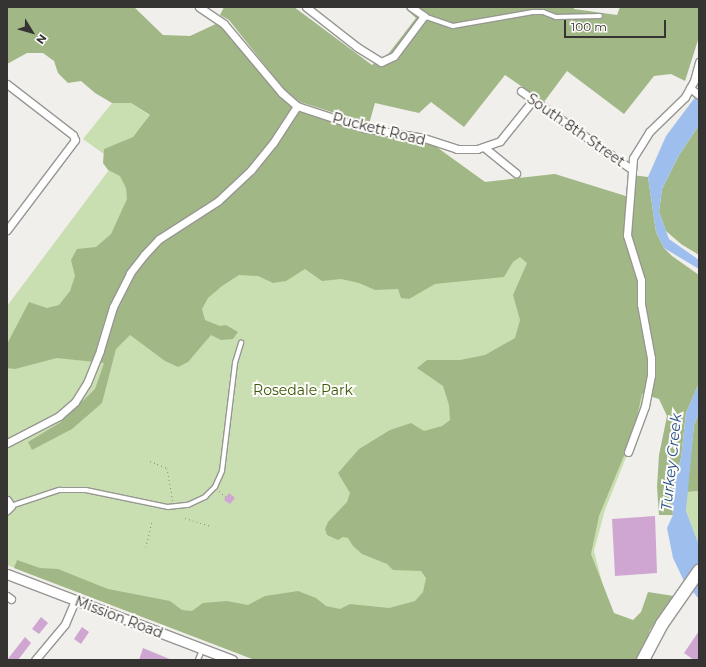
<!DOCTYPE html>
<style>
body{margin:0}
#map{position:relative;width:706px;height:667px;overflow:hidden;background:#f0efeb;font-family:Montserrat,sans-serif}
div>[style]{position:absolute}
.green>*{inset:0;background:#cadfb1}
.forest>*{inset:0;background:#a1b886}
.water>*{inset:0;background:#9ebfed}
.building>*{inset:0;background:#cfa6d1}
.path>*{height:1px;margin-top:-0.5px;transform-origin:0;background:repeating-linear-gradient(90deg,#8a8986 0 1px,transparent 0 4px)}
.roads{filter:drop-shadow(1px 0 #979693) drop-shadow(-1px 0 #979693) drop-shadow(0 1px #979693) drop-shadow(0 -1px #979693)}
.lane>*{height:3.5px;margin:-1.75px;padding:0 1.75px;transform-origin:1.75px;border-radius:1.75px;background:#fff}
.street>*{height:7px;margin:-3.5px;padding:0 3.5px;transform-origin:3.5px;border-radius:3.5px;background:#fff}
.secondary>*{height:9px;margin:-4.5px;padding:0 4.5px;transform-origin:4.5px;border-radius:4.5px;background:#fff}
.highway>*{height:12px;margin:-6px;padding:0 6px;transform-origin:6px;border-radius:6px;background:#fff}
span{translate:-50% -50%;white-space:nowrap;text-align:center;line-height:1.15;-webkit-text-stroke:4px #fdfcf9;paint-order:stroke}
.street-label{font-size:14px;color:#353433}
.park-label{font-size:14px;color:#3c5709}
.water-label{font-size:15px;color:#275089;font-style:italic}
.frame{position:absolute;inset:0;border:8px solid #353433;pointer-events:none}
.north{position:absolute;left:12px;top:12px;width:40px;height:40px;-webkit-text-stroke:3px #fdfcf9;paint-order:stroke;rotate:127deg;font-size:11px;font-weight:700;line-height:16px;text-align:center;color:#353433}
.north::after{content:'';display:block;margin:auto;width:14px;height:18px;background:#353433;clip-path:polygon(50% 0,100% 100%,50% 72%,0 100%)}
.scale{position:absolute;left:564px;top:20px;width:102px;height:18px;box-sizing:border-box;border:2px solid #353433;border-top:0;padding-left:5px;font-size:12px;line-height:14px;white-space:nowrap;color:#353433;-webkit-text-stroke:3px #fdfcf9;paint-order:stroke}
</style>
<div id="map">
<div class="green">
<div style="clip-path:polygon(112px 103px,131px 103px,149px 115px,297px 106px,364px 128px,424px 138px,485px 182px,555px 174px,651px 375px,635px 435px,605px 510px,594px 551px,612px 620px,255px 660px,7px 565px,7px 306px,133px 138px,104px 149px,104px 154px,83px 139px)"></div>
<div style="clip-path:polygon(699px 491px,699px 545px,686px 511px,687px 492px)"></div>
</div>
<div class="forest">
<div style="clip-path:polygon(7px 7px,134px 7px,163px 35px,190px 36px,220px 22px,297px 106px,364px 128px,424px 138px,485px 182px,555px 174px,629px 197px,632px 175px,648px 177px,656px 232px,664px 248px,672px 256px,699px 275px,699px 383px,686px 413px,681px 458px,671px 494px,673px 515px,659px 515px,657px 487px,659px 455px,667px 416px,659px 399px,642px 394px,633px 434px,599px 516px,591px 554px,614px 613px,633px 620px,641px 612px,648px 592px,674px 596px,650px 630px,639px 660px,255px 660px,14px 568px,17px 560px,40px 568px,58px 569px,108px 589px,170px 601px,182px 610px,192px 611px,203px 603px,227px 601px,248px 605px,265px 596px,298px 591px,316px 598px,326px 606px,340px 609px,350px 604px,389px 608px,415px 601px,423px 592px,426px 578px,421px 571px,393px 570px,387px 564px,362px 554px,353px 546px,348px 538px,343px 537px,338px 540px,327px 535px,325px 529px,328px 522px,347px 502px,350px 493px,338px 473px,359px 449px,390px 430px,411px 423px,424px 431px,442px 426px,450px 420px,449px 405px,443px 386px,417px 368px,427px 360px,460px 360px,485px 355px,515px 338px,520px 320px,513px 295px,527px 263px,520px 257px,513px 262px,504px 277px,435px 284px,409px 299px,401px 298px,398px 289px,375px 290px,359px 283px,341px 279px,322px 281px,305px 269px,286px 281px,273px 283px,258px 276px,239px 275px,222px 286px,208px 298px,202px 309px,205px 320px,220px 326px,226px 325px,238px 332px,233px 339px,221px 340px,211px 335px,188px 362px,178px 367px,165px 361px,130px 335px,116px 349px,102px 403px,72px 429px,32px 450px,28px 442px,61px 422px,95px 389px,104px 363px,57px 358px,15px 369px,7px 368px,7px 344px,29px 302px,47px 308px,59px 305px,70px 291px,75px 276px,71px 260px,77px 249px,96px 247px,111px 234px,127px 199px,126px 188px,120px 176px,108px 170px,103px 163px,104px 149px,133px 137px,150px 115px,131px 103px,112px 103px,95px 93px,81px 81px,68px 83px,58px 73px,54px 61px,43px 53px,27px 53px,7px 64px)"></div>
<div style="clip-path:polygon(224px 7px,294px 7px,372px 65px,389px 53px,416px 18px,406px 9px,408px 7px,574px 7px,574px 9px,617px 15px,620px 7px,699px 7px,699px 37px,685px 81px,671px 74px,654px 76px,624px 114px,567px 71px,544px 102px,505px 75px,464px 127px,431px 102px,419px 113px,375px 103px,369px 124px,300px 102px,287px 93px,229px 20px,220px 15px)"></div>
<div style="clip-path:polygon(699px 125px,699px 255px,681px 244px,666px 231px,659px 212px,662px 189px,679px 155px)"></div>
<div style="clip-path:polygon(699px 413px,699px 491px,687px 492px,694px 425px)"></div>
</div>
<div class="water">
<div style="clip-path:polygon(699px 92px,699px 125px,679px 155px,662px 189px,659px 212px,669px 239px,699px 260px,699px 269px,664px 248px,656px 232px,648px 177px,666px 136px)"></div>
<div style="clip-path:polygon(699px 383px,699px 413px,694px 425px,686px 511px,699px 545px,699px 599px,684px 581px,673px 558px,667px 528px,673px 515px,671px 494px,681px 458px,686px 413px)"></div>
</div>
<div class="building">
<div style="clip-path:polygon(229px 493px,235px 498px,230px 504px,224px 500px)"></div>
<div style="clip-path:polygon(655px 516px,657px 573px,615px 576px,612px 519px)"></div>
<div style="clip-path:polygon(41px 617px,48px 623px,39px 634px,32px 629px)"></div>
<div style="clip-path:polygon(82px 627px,89px 632px,81px 644px,74px 639px)"></div>
<div style="clip-path:polygon(699px 631px,699px 660px,694px 660px,684px 653px)"></div>
<div style="clip-path:polygon(25px 637px,31px 643px,18px 660px,7px 660px)"></div>
<div style="clip-path:polygon(143px 648px,172px 660px,139px 660px)"></div>
</div>
<div class="path">
<div style="left:150px;top:461px;width:18px;rotate:22deg"></div>
<div style="left:167px;top:468px;width:35px;rotate:80deg"></div>
<div style="left:219px;top:491px;width:9px;rotate:41deg"></div>
<div style="left:185px;top:518px;width:28px;rotate:17deg"></div>
<div style="left:146px;top:547px;width:26px;rotate:-77deg"></div>
</div>
<div class="roads">
<div class="lane">
<div style="left:424px;top:16px;width:31px;rotate:19deg"></div>
<div style="left:453px;top:26px;width:81px;rotate:-9.9deg"></div>
<div style="left:533px;top:12px;width:10px"></div>
<div style="left:543px;top:12px;width:14px;rotate:21deg"></div>
<div style="left:556px;top:17px;width:44px;rotate:-1.3deg"></div>
<div style="left:11px;top:506px;width:51px;rotate:-18.4deg"></div>
<div style="left:59px;top:490px;width:27px"></div>
<div style="left:86px;top:490px;width:84px;rotate:11.7deg"></div>
<div style="left:168px;top:507px;width:20px;rotate:-6deg"></div>
<div style="left:188px;top:505px;width:19px;rotate:-25deg"></div>
<div style="left:205px;top:497px;width:14px;rotate:-45deg"></div>
<div style="left:215px;top:487px;width:17px;rotate:-66deg"></div>
<div style="left:222px;top:471px;width:109px;rotate:-83.1deg"></div>
<div style="left:235px;top:363px;width:21px;rotate:-73deg"></div>
<div style="left:198px;top:660px;width:11px;rotate:-68deg"></div>
</div>
<div class="street">
<div style="left:199px;top:7px;width:30px;rotate:34deg"></div>
<div style="left:224px;top:24px;width:90px;rotate:50deg"></div>
<div style="left:282px;top:93px;width:20px;rotate:41deg"></div>
<div style="left:297px;top:106px;width:71px;rotate:18.2deg"></div>
<div style="left:364px;top:128px;width:61px;rotate:9.5deg"></div>
<div style="left:424px;top:138px;width:35px;rotate:18deg"></div>
<div style="left:457px;top:149px;width:20px"></div>
<div style="left:477px;top:149px;width:24px;rotate:-19deg"></div>
<div style="left:500px;top:141px;width:53px;rotate:-51.2deg"></div>
<div style="left:306px;top:7px;width:65px;rotate:38.1deg"></div>
<div style="left:357px;top:47px;width:28px;rotate:32deg"></div>
<div style="left:381px;top:62px;width:14px;rotate:-25deg"></div>
<div style="left:394px;top:56px;width:50px;rotate:-53.1deg"></div>
<div style="left:424px;top:16px;width:16px;rotate:-145deg"></div>
<div style="left:7px;top:84px;width:83px;rotate:37.7deg"></div>
<div style="left:73px;top:135px;width:5px;rotate:68deg"></div>
<div style="left:75px;top:140px;width:113px;rotate:127.1deg"></div>
<div style="left:690px;top:88px;width:11px;rotate:38deg"></div>
<div style="left:521px;top:91px;width:135px;rotate:35.3deg"></div>
<div style="left:485px;top:148px;width:40px;rotate:39deg"></div>
<div style="left:7px;top:443px;width:59px;rotate:-27.4deg"></div>
<div style="left:59px;top:416px;width:21px;rotate:-41deg"></div>
<div style="left:75px;top:402px;width:22px;rotate:-58deg"></div>
<div style="left:87px;top:383px;width:35px;rotate:-68deg"></div>
<div style="left:100px;top:350px;width:45px;rotate:-73.2deg"></div>
<div style="left:113px;top:307px;width:38px;rotate:-63deg"></div>
<div style="left:130px;top:273px;width:23px;rotate:-52deg"></div>
<div style="left:144px;top:255px;width:22px;rotate:-47deg"></div>
<div style="left:159px;top:239px;width:70px;rotate:-32.8deg"></div>
<div style="left:218px;top:201px;width:45px;rotate:-43.2deg"></div>
<div style="left:251px;top:170px;width:35px;rotate:-51deg"></div>
<div style="left:273px;top:143px;width:44px;rotate:-57deg"></div>
<div style="left:628px;top:452px;width:49px;rotate:-69.7deg"></div>
<div style="left:645px;top:406px;width:32px;rotate:-79deg"></div>
<div style="left:651px;top:375px;width:17px;rotate:-90deg"></div>
<div style="left:651px;top:358px;width:55px;rotate:-100.5deg"></div>
<div style="left:641px;top:304px;width:24px;rotate:-90deg"></div>
<div style="left:641px;top:280px;width:47px;rotate:-107.3deg"></div>
<div style="left:627px;top:235px;width:77px;rotate:-85.5deg"></div>
<div style="left:633px;top:158px;width:31px;rotate:-58deg"></div>
<div style="left:649px;top:132px;width:50px;rotate:-44.2deg"></div>
<div style="left:685px;top:97px;width:18px;rotate:-61deg"></div>
<div style="left:694px;top:81px;width:20px;rotate:-75deg"></div>
<div style="left:7px;top:500px;width:7px;rotate:56deg"></div>
<div style="left:11px;top:506px;width:6px;rotate:135deg"></div>
<div style="left:7px;top:596px;width:5px;rotate:37deg"></div>
<div style="left:35px;top:660px;width:47px;rotate:-50.2deg"></div>
<div style="left:65px;top:624px;width:26px;rotate:-67deg"></div>
</div>
<div class="secondary">
<div style="left:7px;top:574px;width:241px;rotate:20.9deg"></div>
</div>
<div class="highway">
<div style="left:643px;top:660px;width:41px;rotate:-62.2deg"></div>
<div style="left:662px;top:624px;width:65px;rotate:-55.1deg"></div>
</div>
</div>
<div class="street-label">
<span style="left:379px;top:129px;rotate:14deg">Puckett Road</span>
<span style="left:576px;top:130px;rotate:35deg">South 8th Street</span>
<span style="left:119px;top:617px;rotate:21deg">Mission Road</span>
</div>
<div class="park-label">
<span style="left:303px;top:390px">Rosedale Park</span>
</div>
<div class="water-label">
<span style="left:671px;top:462px;rotate:-84deg">Turkey Creek</span>
</div>
<div class="frame"></div>
<div class="north">N</div>
<div class="scale">100 m</div>
</div>
